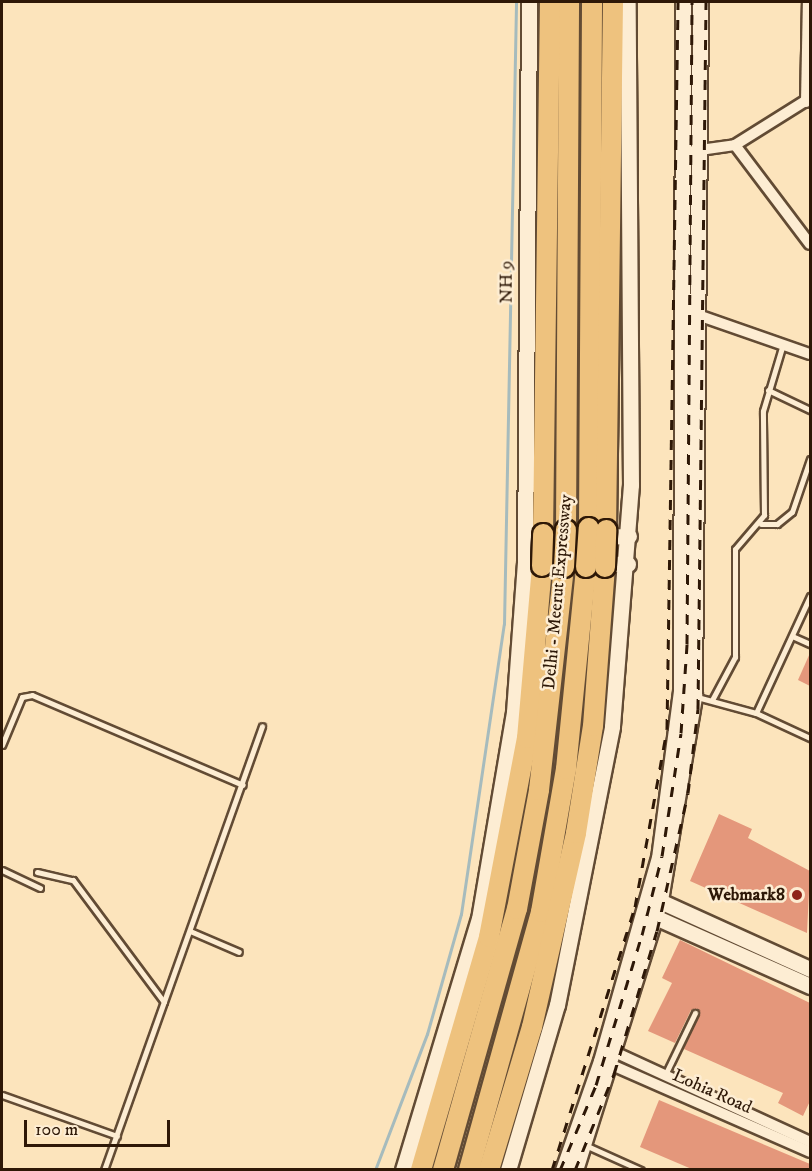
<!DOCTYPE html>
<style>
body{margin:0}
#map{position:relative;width:812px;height:1171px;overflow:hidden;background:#fce4bc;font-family:"IM FELL DW Pica",serif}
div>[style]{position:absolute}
.stream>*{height:3px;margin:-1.5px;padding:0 1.5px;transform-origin:1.5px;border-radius:1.5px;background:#a6bbbd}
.building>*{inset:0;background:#e4977b}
.roads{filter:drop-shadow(2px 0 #624b34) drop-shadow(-2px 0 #624b34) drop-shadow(0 2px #624b34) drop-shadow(0 -2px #624b34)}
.lane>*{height:5px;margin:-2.5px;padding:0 2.5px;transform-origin:2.5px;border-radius:2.5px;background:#fdedd3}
.street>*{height:10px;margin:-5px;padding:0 5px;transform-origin:5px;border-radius:5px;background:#fdedd3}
.secondary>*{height:15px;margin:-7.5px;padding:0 7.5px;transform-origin:7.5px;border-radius:7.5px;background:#fdedd3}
.highway>*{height:20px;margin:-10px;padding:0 10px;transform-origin:10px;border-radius:10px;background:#eec27e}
.rail>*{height:3px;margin-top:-1.5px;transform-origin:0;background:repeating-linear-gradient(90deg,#2e1807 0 10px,transparent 0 20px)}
.bridges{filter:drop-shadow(2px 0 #2e1807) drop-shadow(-2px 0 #2e1807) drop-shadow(0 2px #2e1807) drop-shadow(0 -2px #2e1807)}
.highway-bridge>*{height:20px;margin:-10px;padding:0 10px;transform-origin:10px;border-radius:10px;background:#eec27e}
.dots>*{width:16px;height:16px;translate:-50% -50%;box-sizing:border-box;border:3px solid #fdedd3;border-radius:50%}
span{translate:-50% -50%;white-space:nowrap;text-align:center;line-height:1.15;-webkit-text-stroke:5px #fdedd3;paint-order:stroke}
.street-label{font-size:18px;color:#2e1807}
.poi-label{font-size:18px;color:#2e1807;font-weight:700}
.right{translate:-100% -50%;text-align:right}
.frame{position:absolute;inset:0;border:3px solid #2e1807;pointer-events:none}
.scale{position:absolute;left:24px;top:1120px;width:146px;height:27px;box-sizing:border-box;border:3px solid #2e1807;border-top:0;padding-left:8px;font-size:18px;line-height:21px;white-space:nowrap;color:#2e1807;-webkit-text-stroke:4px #fdedd3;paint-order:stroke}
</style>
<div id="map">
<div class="stream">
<div style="left:375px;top:1170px;width:146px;rotate:-69.1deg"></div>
<div style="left:427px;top:1034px;width:125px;rotate:-74.2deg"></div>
<div style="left:461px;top:914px;width:293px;rotate:-81.6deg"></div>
<div style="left:504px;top:624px;width:622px;rotate:-88.89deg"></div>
</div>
<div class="building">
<div style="clip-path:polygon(810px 653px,810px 686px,798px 680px)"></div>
<div style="clip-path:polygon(719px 814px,752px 829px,748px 838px,810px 871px,807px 933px,690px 881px)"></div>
<div style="clip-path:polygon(680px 940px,810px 1003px,810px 1101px,803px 1116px,778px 1103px,783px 1093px,684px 1049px,698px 1009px,691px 1010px,675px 1043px,648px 1031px,672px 983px,662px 978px)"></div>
<div style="clip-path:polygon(659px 1100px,810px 1164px,810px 1170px,694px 1170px,640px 1147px)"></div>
</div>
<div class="roads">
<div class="lane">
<div style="left:768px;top:390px;width:47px;rotate:25.5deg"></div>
<div style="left:761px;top:524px;width:16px"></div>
<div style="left:777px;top:524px;width:19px;rotate:-39deg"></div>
<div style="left:792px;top:512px;width:56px;rotate:-71.2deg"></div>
<div style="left:792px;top:636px;width:20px;rotate:24deg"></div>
<div style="left:697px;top:697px;width:61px;rotate:15.2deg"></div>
<div style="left:756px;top:713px;width:60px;rotate:24.8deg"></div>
<div style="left:712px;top:700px;width:49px;rotate:-61.9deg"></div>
<div style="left:735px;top:657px;width:108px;rotate:-90deg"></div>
<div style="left:735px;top:549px;width:45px;rotate:-49.5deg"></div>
<div style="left:764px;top:515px;width:104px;rotate:-90.6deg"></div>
<div style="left:763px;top:411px;width:70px;rotate:-73.4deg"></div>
<div style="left:756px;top:713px;width:129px;rotate:-65.2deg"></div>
<div style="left:2px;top:745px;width:52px;rotate:-67.4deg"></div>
<div style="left:22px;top:697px;width:10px;rotate:-11deg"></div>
<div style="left:32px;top:695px;width:229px;rotate:23.1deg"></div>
<div style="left:2px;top:870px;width:42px;rotate:25.3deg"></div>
<div style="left:37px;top:872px;width:37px;rotate:13deg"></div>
<div style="left:73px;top:880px;width:152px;rotate:53.3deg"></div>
<div style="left:190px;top:931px;width:53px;rotate:23.2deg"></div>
<div style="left:665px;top:1075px;width:69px;rotate:-64.2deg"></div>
<div style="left:2px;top:1095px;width:122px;rotate:19.6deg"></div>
<div style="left:585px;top:1145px;width:61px;rotate:24.1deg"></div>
<div style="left:104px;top:1170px;width:471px;rotate:-70.4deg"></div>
</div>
<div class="street">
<div style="left:806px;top:102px;width:100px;rotate:-88.9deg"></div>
<div style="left:735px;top:145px;width:124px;rotate:52.9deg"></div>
<div style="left:693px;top:151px;width:42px;rotate:-8.1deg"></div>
<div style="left:735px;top:145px;width:89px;rotate:-32.1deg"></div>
<div style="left:692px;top:313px;width:125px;rotate:19.2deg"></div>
<div style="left:608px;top:1049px;width:222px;rotate:24.7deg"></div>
<div style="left:605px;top:1062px;width:224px;rotate:23.7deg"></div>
</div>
<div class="secondary">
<div style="left:533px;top:539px;width:96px;rotate:-1.8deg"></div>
<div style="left:531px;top:562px;width:97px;rotate:1.2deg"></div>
<div style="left:651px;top:897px;width:175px;rotate:24.4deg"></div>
<div style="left:646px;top:913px;width:180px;rotate:24deg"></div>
<div style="left:403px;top:1170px;width:262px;rotate:-73.2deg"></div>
<div style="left:479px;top:919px;width:210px;rotate:-80.4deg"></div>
<div style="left:514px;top:712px;width:149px;rotate:-85.8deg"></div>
<div style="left:525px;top:563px;width:561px;rotate:-89.59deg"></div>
<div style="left:508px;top:1170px;width:172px;rotate:-73.5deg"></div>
<div style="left:557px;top:1005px;width:284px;rotate:-78.8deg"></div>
<div style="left:612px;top:726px;width:242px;rotate:-85.5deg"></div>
<div style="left:631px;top:485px;width:483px;rotate:-90.4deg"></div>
<div style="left:563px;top:1170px;width:115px;rotate:-70.8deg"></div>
<div style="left:601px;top:1061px;width:211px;rotate:-74.1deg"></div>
<div style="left:659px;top:858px;width:168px;rotate:-82.5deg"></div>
<div style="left:681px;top:691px;width:689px;rotate:-89.83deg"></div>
<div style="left:575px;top:1170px;width:283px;rotate:-72.5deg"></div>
<div style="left:660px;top:900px;width:207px;rotate:-80.5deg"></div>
<div style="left:694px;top:696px;width:694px;rotate:-89.5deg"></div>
</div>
<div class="highway">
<div style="left:589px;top:528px;width:526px;rotate:-89.67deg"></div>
<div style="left:566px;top:530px;width:528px;rotate:-89.67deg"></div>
<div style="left:606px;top:530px;width:528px;rotate:-89.24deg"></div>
<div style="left:543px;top:534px;width:532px;rotate:-89.25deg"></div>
<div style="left:421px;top:1170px;width:243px;rotate:-73.7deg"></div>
<div style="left:489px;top:937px;width:203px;rotate:-79.2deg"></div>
<div style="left:527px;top:738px;width:173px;rotate:-85deg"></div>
<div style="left:443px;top:1170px;width:271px;rotate:-74.2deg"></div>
<div style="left:517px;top:909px;width:121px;rotate:-79.5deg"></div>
<div style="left:539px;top:790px;width:224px;rotate:-83.6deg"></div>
<div style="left:469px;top:1170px;width:268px;rotate:-74.4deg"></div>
<div style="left:541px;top:912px;width:145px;rotate:-80.1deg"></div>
<div style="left:566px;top:769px;width:203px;rotate:-84.3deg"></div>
<div style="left:489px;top:1170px;width:149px;rotate:-73.3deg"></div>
<div style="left:532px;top:1027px;width:199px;rotate:-77.2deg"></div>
<div style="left:576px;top:833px;width:108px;rotate:-81deg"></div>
<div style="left:593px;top:726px;width:159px;rotate:-85.7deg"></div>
</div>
</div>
<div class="rail">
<div style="left:552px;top:1170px;width:276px;rotate:-72.5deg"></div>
<div style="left:635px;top:907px;width:181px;rotate:-79.8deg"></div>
<div style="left:667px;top:729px;width:727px;rotate:-89.13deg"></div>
<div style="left:560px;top:1170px;width:92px;rotate:-67deg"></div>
<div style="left:596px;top:1085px;width:157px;rotate:-73deg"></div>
<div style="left:642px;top:935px;width:81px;rotate:-75.8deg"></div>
<div style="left:662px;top:856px;width:124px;rotate:-81.2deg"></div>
<div style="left:681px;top:733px;width:89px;rotate:-86.1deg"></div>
<div style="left:687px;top:644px;width:642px;rotate:-89.55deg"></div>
<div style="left:575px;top:1170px;width:104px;rotate:-67.9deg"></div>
<div style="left:614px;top:1074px;width:149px;rotate:-73.3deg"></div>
<div style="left:657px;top:931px;width:141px;rotate:-77.3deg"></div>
<div style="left:688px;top:793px;width:85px;rotate:-83.2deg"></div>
<div style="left:698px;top:709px;width:707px;rotate:-89.35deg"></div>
</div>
<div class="bridges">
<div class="highway-bridge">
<div style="left:542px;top:566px;width:32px;rotate:-88deg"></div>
<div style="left:564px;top:567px;width:37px;rotate:-87deg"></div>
<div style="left:586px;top:567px;width:39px;rotate:-86deg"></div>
<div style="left:605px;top:567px;width:37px;rotate:-88deg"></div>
</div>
</div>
<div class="dots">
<div style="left:797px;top:895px;background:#8f2418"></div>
</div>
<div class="street-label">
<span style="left:507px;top:282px;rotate:-90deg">NH 9</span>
<span style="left:558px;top:592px;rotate:-85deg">Delhi - Meerut Expressway</span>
<span style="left:712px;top:1092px;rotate:24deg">Lohia Road</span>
</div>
<div class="poi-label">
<span class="right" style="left:785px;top:895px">Webmark8</span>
</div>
<div class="frame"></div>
<div class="scale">100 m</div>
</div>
